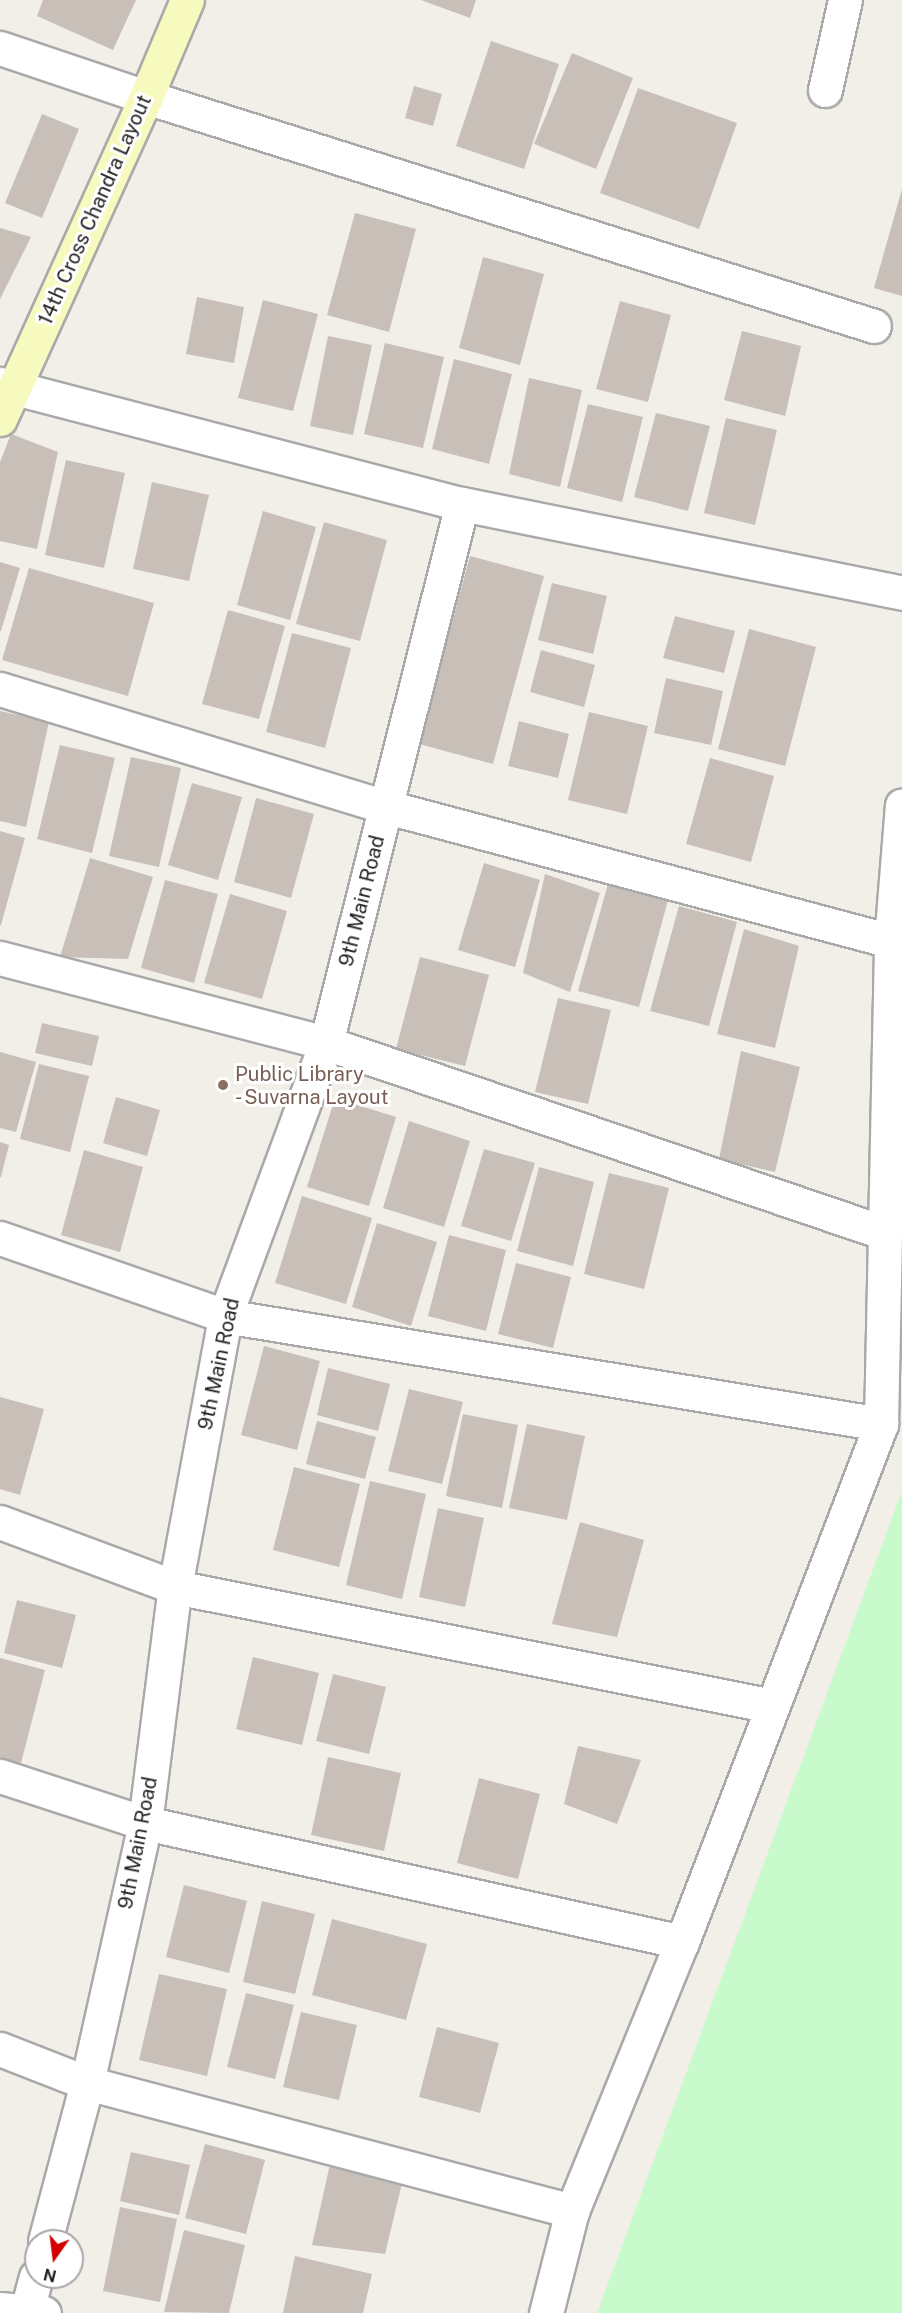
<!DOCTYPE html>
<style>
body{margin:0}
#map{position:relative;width:902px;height:2313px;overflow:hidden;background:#f2efe9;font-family:"Public Sans",sans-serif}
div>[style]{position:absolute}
.park>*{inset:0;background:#c8facc}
.building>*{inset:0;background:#c7bfb8}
.roads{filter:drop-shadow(2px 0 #a9a9a9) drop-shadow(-2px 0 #a9a9a9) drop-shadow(0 2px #a9a9a9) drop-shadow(0 -2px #a9a9a9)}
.street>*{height:33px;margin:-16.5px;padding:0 16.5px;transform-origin:16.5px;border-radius:16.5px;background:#fff}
.secondary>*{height:33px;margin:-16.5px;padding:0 16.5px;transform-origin:16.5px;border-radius:16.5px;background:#f7fabf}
.dots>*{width:16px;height:16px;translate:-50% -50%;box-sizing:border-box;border:3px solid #fff;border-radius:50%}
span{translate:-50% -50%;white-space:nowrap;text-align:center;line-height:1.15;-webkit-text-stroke:6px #fff;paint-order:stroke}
.street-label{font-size:20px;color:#222}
.education-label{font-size:20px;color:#785e54}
.left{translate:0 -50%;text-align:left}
.north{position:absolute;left:24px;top:2229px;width:60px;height:60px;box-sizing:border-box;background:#fff;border:2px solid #a7a7a7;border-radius:50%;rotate:194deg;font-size:16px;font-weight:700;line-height:24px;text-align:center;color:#222}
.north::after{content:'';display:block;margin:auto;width:21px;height:27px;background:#d40000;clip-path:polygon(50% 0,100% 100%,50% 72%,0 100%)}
</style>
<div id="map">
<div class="park">
<div style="clip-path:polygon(902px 1491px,902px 2313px,597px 2313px)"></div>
</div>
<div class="building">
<div style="clip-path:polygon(43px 0,136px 0,113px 50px,37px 16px)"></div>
<div style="clip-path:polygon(421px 0,476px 0,470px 18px)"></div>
<div style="clip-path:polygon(491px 41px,559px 64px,524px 169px,456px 146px)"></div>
<div style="clip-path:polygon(572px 53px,633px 78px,596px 169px,534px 144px)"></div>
<div style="clip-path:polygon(414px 86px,442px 94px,433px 126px,405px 118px)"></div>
<div style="clip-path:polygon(638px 88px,737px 123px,699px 229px,600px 193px)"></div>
<div style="clip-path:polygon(42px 114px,79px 129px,42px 218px,5px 203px)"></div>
<div style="clip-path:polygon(902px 189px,902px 296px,874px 288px)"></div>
<div style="clip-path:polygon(355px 213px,416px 229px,389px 332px,327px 315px)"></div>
<div style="clip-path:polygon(0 228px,31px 237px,0 299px)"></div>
<div style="clip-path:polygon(483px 257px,544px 274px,520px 365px,459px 348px)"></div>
<div style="clip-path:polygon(197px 297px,244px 307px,234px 363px,186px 354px)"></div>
<div style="clip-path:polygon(263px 300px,318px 314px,293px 411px,238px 398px)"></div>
<div style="clip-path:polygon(620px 301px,671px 315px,648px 402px,596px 389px)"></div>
<div style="clip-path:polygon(742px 331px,801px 346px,785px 416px,724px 400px)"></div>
<div style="clip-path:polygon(328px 336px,372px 345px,353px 435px,310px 426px)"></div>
<div style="clip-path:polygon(385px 343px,444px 357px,423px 448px,364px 434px)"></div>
<div style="clip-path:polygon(454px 359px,512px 374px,489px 464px,432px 449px)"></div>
<div style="clip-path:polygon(529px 378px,582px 390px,560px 487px,509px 474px)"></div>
<div style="clip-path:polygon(588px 404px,643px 417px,622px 502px,567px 488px)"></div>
<div style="clip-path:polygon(656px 413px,710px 426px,688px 511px,634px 497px)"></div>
<div style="clip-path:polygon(726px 418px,777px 430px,755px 525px,704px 513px)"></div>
<div style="clip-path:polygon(11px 434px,58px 452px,37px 549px,0 541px,0 462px)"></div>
<div style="clip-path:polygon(66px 460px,125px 473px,104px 568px,45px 555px)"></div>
<div style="clip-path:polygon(152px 482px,209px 495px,189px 581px,133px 569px)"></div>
<div style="clip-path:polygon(263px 511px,316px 527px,290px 620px,237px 605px)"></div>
<div style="clip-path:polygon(324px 522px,387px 540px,360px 641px,296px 624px)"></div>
<div style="clip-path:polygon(470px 556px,544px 576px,493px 764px,419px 744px)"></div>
<div style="clip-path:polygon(0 562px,20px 568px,1px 631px,0 631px)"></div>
<div style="clip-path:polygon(29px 568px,154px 603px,128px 696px,2px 660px)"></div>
<div style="clip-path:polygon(552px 583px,607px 596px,593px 654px,538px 640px)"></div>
<div style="clip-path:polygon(228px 610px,285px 626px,259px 719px,202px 704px)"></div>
<div style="clip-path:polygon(675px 616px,735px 631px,724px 673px,663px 658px)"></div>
<div style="clip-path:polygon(749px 629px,816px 647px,785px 766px,718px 749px)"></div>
<div style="clip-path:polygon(292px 633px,351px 648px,325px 748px,266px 732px)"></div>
<div style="clip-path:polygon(541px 650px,595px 665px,584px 707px,530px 692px)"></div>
<div style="clip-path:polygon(666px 678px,723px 691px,711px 745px,654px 733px)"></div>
<div style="clip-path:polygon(0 711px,49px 722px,26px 827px,0 821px)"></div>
<div style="clip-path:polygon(589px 712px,648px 726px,627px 814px,568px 800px)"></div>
<div style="clip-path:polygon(519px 721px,569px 734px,558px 778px,508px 766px)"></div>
<div style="clip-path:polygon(60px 745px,115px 758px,92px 853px,37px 839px)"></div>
<div style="clip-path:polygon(131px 757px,181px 768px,159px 867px,109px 856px)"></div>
<div style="clip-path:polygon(710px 758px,774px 776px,751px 862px,686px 844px)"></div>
<div style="clip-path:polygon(192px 783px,242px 797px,218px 880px,168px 865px)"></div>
<div style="clip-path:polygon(256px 798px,314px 814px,291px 898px,234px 882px)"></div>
<div style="clip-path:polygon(0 831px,25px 838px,1px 925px,0 925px)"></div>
<div style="clip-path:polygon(90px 858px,153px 877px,128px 959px,60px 957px)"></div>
<div style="clip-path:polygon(484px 863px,540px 880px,515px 967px,458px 950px)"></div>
<div style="clip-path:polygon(545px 874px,600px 893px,570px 992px,523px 973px)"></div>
<div style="clip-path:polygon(165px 880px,218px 894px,194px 983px,141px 968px)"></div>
<div style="clip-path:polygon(608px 884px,668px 900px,639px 1007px,578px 991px)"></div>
<div style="clip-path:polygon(230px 894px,287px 911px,262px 999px,204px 983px)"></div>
<div style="clip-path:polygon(679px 906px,737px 922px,709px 1026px,650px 1011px)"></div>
<div style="clip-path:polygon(744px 929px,799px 946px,775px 1048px,717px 1034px)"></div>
<div style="clip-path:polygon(420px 957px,489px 975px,465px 1066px,396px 1049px)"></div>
<div style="clip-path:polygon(558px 998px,611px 1010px,588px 1104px,535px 1092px)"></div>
<div style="clip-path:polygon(42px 1023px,99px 1036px,92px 1066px,35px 1053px)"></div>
<div style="clip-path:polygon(741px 1051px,800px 1067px,775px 1172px,719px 1159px)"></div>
<div style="clip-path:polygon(0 1052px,36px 1062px,16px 1132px,0 1128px)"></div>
<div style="clip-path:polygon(39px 1064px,89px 1076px,70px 1152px,20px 1139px)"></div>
<div style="clip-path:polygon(116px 1097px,160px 1110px,147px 1156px,103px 1143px)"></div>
<div style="clip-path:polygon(335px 1098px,396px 1117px,369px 1206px,307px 1187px)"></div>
<div style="clip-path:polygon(409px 1121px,470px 1141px,444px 1227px,383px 1208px)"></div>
<div style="clip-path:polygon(0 1142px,9px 1145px,1px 1177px,0 1177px)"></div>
<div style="clip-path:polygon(484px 1149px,535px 1163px,511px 1241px,461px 1226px)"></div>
<div style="clip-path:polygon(84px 1150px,143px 1167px,120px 1252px,61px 1235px)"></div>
<div style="clip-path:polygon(539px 1167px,594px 1182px,573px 1266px,517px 1251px)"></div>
<div style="clip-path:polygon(609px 1173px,669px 1188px,644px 1289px,584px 1274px)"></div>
<div style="clip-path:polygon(302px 1196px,372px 1218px,346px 1304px,275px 1283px)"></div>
<div style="clip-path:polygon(377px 1223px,437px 1242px,411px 1326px,352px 1307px)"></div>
<div style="clip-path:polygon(449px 1235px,506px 1250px,486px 1331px,428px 1316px)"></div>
<div style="clip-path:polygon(516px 1263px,571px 1277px,553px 1348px,498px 1334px)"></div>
<div style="clip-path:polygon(264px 1346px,320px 1361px,297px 1450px,241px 1435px)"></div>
<div style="clip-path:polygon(328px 1368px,390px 1384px,378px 1431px,317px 1415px)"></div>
<div style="clip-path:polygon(409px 1389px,463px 1402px,442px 1484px,388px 1471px)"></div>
<div style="clip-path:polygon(0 1397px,44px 1409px,20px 1495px,0 1489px)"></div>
<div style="clip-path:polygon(463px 1414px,518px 1425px,502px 1508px,446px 1496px)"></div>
<div style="clip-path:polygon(317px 1421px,376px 1437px,365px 1479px,306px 1464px)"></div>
<div style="clip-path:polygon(527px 1424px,585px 1436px,567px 1520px,509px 1508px)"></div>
<div style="clip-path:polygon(294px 1467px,360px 1484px,339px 1567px,273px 1550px)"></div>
<div style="clip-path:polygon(370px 1481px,426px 1494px,402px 1599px,346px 1585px)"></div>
<div style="clip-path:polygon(438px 1508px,484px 1518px,465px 1607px,419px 1597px)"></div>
<div style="clip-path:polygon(580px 1522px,644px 1540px,617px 1637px,552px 1624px)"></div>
<div style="clip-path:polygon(17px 1600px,76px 1615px,62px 1668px,4px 1653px)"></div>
<div style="clip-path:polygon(253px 1657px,319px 1673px,302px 1745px,236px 1729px)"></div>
<div style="clip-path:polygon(0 1658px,45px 1670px,21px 1763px,0 1758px)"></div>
<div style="clip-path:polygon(333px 1674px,386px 1687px,369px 1754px,316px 1741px)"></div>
<div style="clip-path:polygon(578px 1746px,641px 1760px,617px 1824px,564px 1804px)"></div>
<div style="clip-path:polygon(328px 1757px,401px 1773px,384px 1851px,311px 1835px)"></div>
<div style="clip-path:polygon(479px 1778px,540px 1794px,518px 1879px,457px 1863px)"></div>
<div style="clip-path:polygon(184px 1885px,247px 1901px,229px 1973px,166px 1957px)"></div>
<div style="clip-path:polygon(262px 1901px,315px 1914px,295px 1994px,243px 1982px)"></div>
<div style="clip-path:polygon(332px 1919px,427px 1944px,406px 2020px,312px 1995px)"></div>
<div style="clip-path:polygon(159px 1974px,227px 1989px,207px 2076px,139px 2060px)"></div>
<div style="clip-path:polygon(246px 1993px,294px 2005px,275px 2079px,227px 2067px)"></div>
<div style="clip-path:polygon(301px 2012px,357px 2025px,339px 2100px,283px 2087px)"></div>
<div style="clip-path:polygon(437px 2027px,499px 2043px,480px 2113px,419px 2097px)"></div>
<div style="clip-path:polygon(205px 2144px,265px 2160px,246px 2234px,185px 2218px)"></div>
<div style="clip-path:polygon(131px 2152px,190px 2165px,179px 2215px,120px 2201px)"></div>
<div style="clip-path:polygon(332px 2155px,404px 2175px,385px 2254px,312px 2245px)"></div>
<div style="clip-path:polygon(120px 2207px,177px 2219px,160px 2302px,103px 2291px)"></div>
<div style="clip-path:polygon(184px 2230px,245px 2245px,229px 2313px,164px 2312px)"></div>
<div style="clip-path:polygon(295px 2256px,372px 2274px,363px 2313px,283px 2313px)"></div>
</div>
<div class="roads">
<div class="street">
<div style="left:0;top:48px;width:154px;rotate:18.6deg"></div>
<div style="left:146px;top:97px;width:763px;rotate:17.46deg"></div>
<div style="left:825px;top:90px;width:92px;rotate:-77.5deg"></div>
<div style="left:0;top:384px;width:477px;rotate:14.6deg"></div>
<div style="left:462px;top:504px;width:449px;rotate:11.4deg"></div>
<div style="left:0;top:689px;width:405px;rotate:17deg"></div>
<div style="left:387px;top:807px;width:522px;rotate:14.89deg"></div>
<div style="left:0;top:958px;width:337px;rotate:14.6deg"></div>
<div style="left:326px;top:1043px;width:590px;rotate:18.77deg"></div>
<div style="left:0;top:1238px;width:238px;rotate:19.1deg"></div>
<div style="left:225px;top:1316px;width:665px;rotate:9.35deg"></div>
<div style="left:0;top:1522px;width:187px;rotate:20.4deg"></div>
<div style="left:175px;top:1587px;width:609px;rotate:11.27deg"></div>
<div style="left:0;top:1776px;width:152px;rotate:18deg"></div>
<div style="left:145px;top:1823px;width:550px;rotate:12.49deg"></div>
<div style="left:0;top:2049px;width:93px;rotate:21.3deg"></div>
<div style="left:87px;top:2083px;width:502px;rotate:14.78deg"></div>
<div style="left:45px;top:2241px;width:163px;rotate:-75.1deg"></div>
<div style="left:87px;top:2083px;width:266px;rotate:-77.4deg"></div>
<div style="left:145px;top:1823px;width:238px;rotate:-82.8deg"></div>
<div style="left:175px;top:1587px;width:276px;rotate:-79.5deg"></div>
<div style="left:225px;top:1316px;width:291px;rotate:-69.7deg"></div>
<div style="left:326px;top:1043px;width:556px;rotate:-75.84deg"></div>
<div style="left:0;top:2309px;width:44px;rotate:5.2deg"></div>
<div style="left:27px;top:2310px;width:34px;rotate:-75deg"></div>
<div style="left:546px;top:2313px;width:105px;rotate:-75.7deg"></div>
<div style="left:572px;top:2211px;width:291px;rotate:-67.8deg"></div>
<div style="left:682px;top:1942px;width:555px;rotate:-68.98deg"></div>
<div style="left:881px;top:1424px;width:483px;rotate:-88.8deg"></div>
<div style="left:891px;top:941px;width:136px;rotate:-85.4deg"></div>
</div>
<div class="secondary">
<div style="left:0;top:419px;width:354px;rotate:-65.6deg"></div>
<div style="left:146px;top:97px;width:105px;rotate:-67.1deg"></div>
</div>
</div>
<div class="dots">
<div style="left:223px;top:1085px;background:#8d6e63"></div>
</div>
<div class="street-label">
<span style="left:95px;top:210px;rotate:-66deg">14th Cross Chandra Layout</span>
<span style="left:362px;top:901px;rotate:-76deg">9th Main Road</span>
<span style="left:219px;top:1364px;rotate:-78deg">9th Main Road</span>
<span style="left:138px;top:1843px;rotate:-79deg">9th Main Road</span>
</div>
<div class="education-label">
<span class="left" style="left:235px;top:1086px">Public Library<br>- Suvarna Layout</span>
</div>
<div class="north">N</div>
</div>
